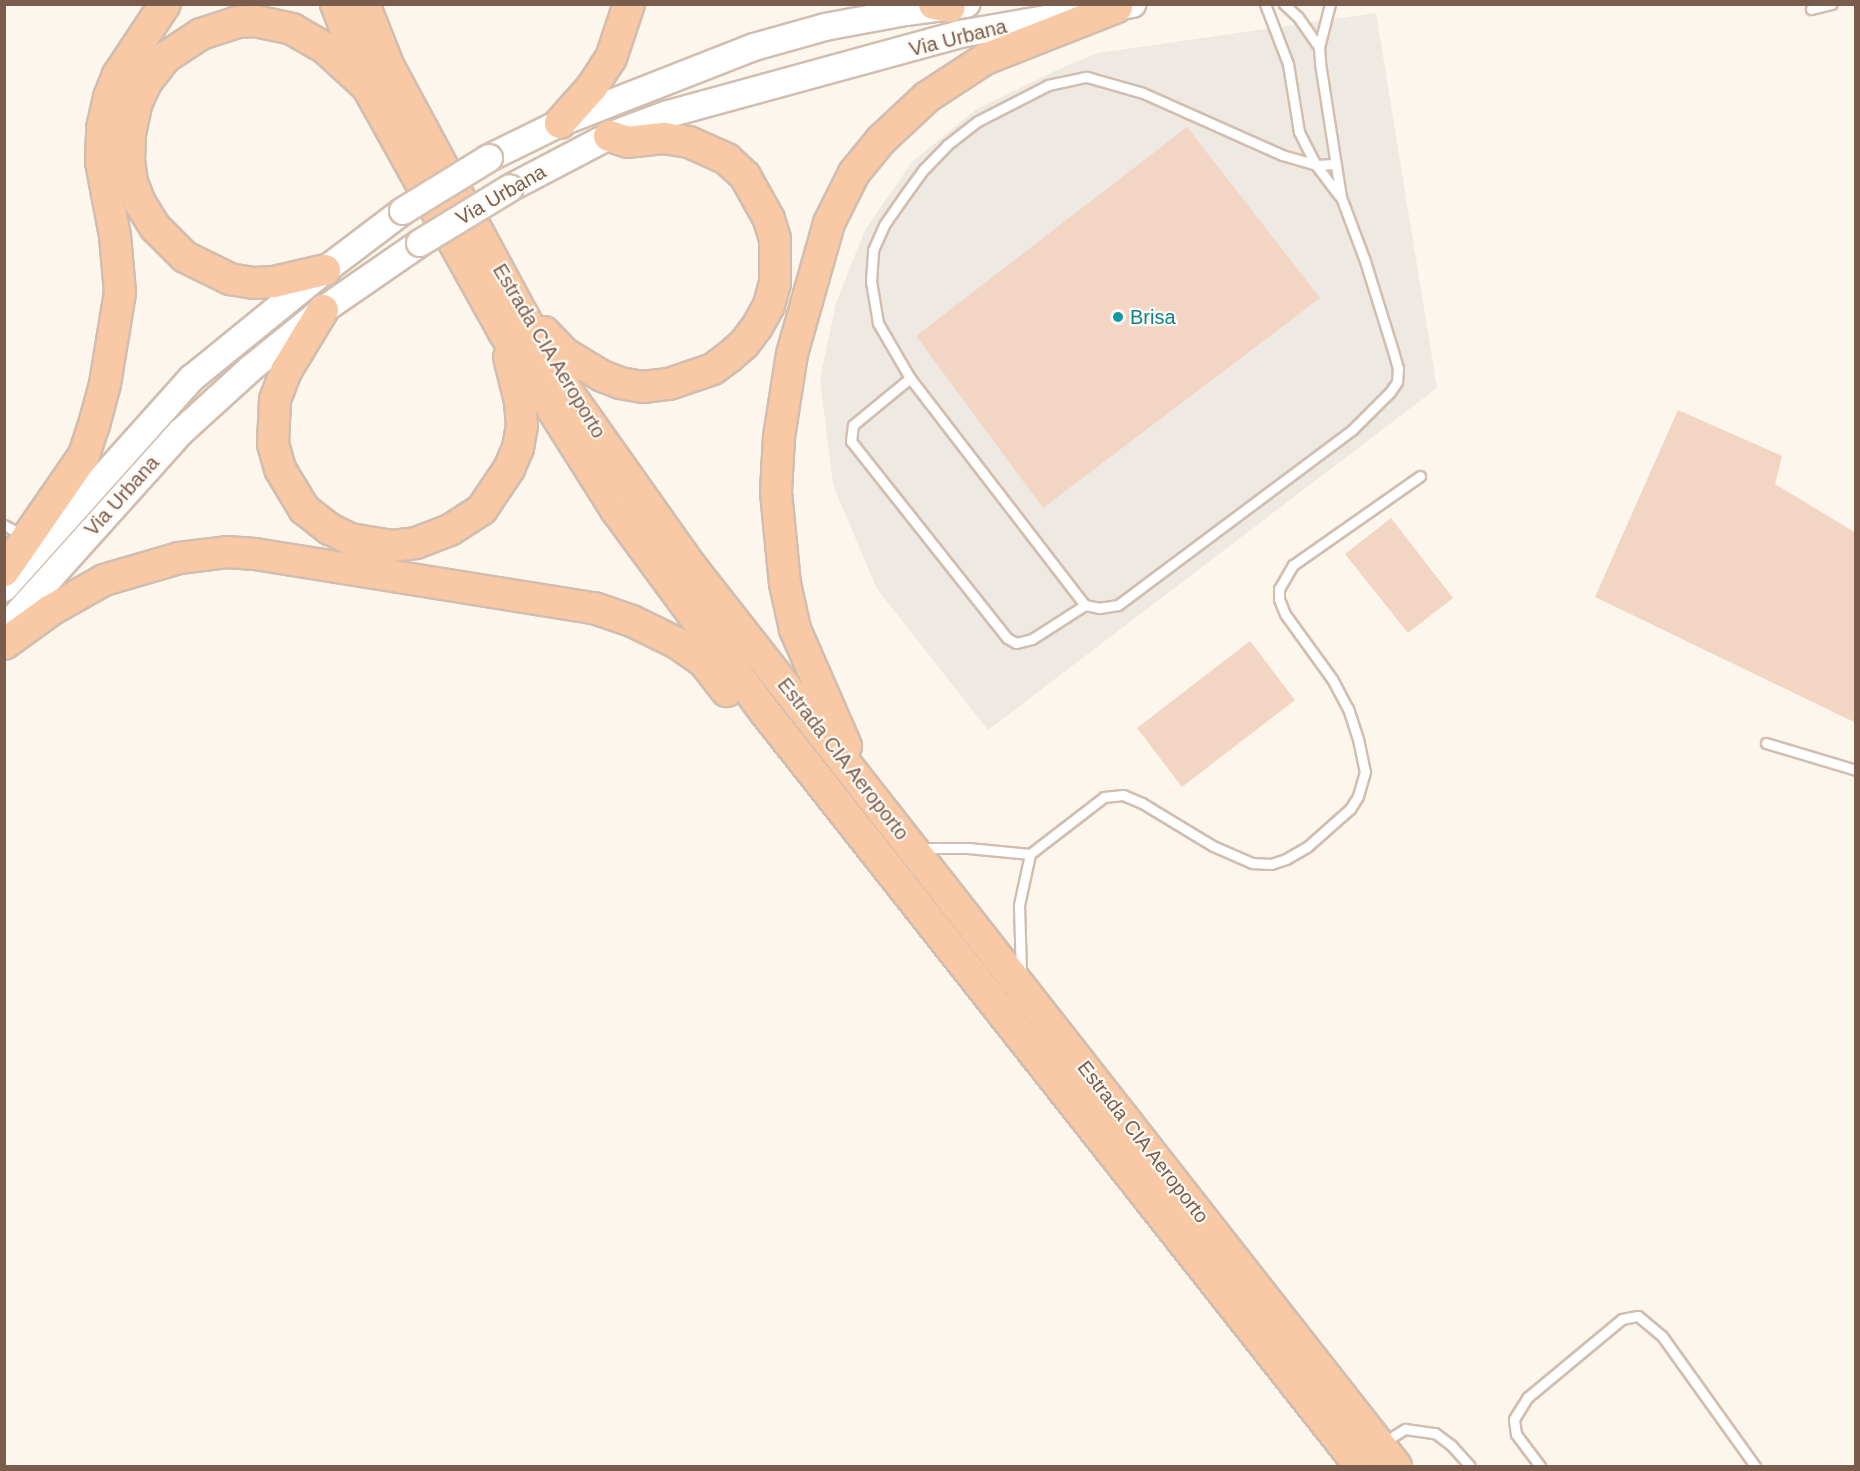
<!DOCTYPE html>
<style>
body{margin:0}
#map{position:relative;width:1860px;height:1471px;overflow:hidden;background:#fdf6ec;font-family:Arial,sans-serif}
div>[style]{position:absolute}
.industrial>*{inset:0;background:#efe9e4}
.building>*{inset:0;background:#f3d5c3}
.roads{filter:drop-shadow(2px 0 #d1beb0) drop-shadow(-2px 0 #d1beb0) drop-shadow(0 2px #d1beb0) drop-shadow(0 -2px #d1beb0)}
.service>*{height:9px;margin:-4.5px;padding:0 4.5px;transform-origin:4.5px;border-radius:4.5px;background:#fff}
.secondary>*{height:26px;margin:-13px;padding:0 13px;transform-origin:13px;border-radius:13px;background:#fff}
.trunk>*{height:30px;margin:-15px;padding:0 15px;transform-origin:15px;border-radius:15px;background:#f9c8a4}
.bridges{filter:drop-shadow(2px 0 #d6c0b0) drop-shadow(-2px 0 #d6c0b0) drop-shadow(0 2px #d6c0b0) drop-shadow(0 -2px #d6c0b0)}
.secondary-bridge>*{height:26px;margin:-13px;padding:0 13px;transform-origin:13px;border-radius:13px;background:#fff}
.dots>*{width:16px;height:16px;translate:-50% -50%;box-sizing:border-box;border:3px solid #fffaf3;border-radius:50%}
span{translate:-50% -50%;white-space:nowrap;text-align:center;line-height:1.15;-webkit-text-stroke:4.5px #fffaf3;paint-order:stroke}
.street-label{font-size:20px;color:#7a5c4d}
.culture-label{font-size:20px;color:#0d838f}
.left{translate:0 -50%;text-align:left}
.frame{position:absolute;inset:0;border:6px solid #7a5c4d;pointer-events:none}
</style>
<div id="map">
<div class="industrial">
<div style="clip-path:polygon(1376px 13px,1437px 388px,988px 730px,877px 589px,833px 485px,820px 379px,836px 303px,865px 230px,912px 162px,975px 110px,1057px 70px,1098px 53px)"></div>
</div>
<div class="building">
<div style="clip-path:polygon(1187px 127px,1320px 298px,1043px 508px,916px 336px)"></div>
<div style="clip-path:polygon(1678px 410px,1782px 456px,1775px 484px,1856px 533px,1856px 723px,1595px 597px)"></div>
<div style="clip-path:polygon(1391px 518px,1453px 598px,1408px 633px,1345px 554px)"></div>
<div style="clip-path:polygon(1250px 641px,1295px 700px,1182px 787px,1137px 728px)"></div>
</div>
<div class="roads">
<div class="service">
<div style="left:1265px;top:4px;width:64px;rotate:69deg"></div>
<div style="left:1288px;top:64px;width:69px;rotate:80.8deg"></div>
<div style="left:1299px;top:132px;width:37px;rotate:63deg"></div>
<div style="left:1316px;top:165px;width:38px;rotate:53deg"></div>
<div style="left:1284px;top:4px;width:19px;rotate:43deg"></div>
<div style="left:1298px;top:17px;width:37px;rotate:55deg"></div>
<div style="left:1330px;top:4px;width:44px;rotate:104.3deg"></div>
<div style="left:1319px;top:47px;width:16px;rotate:86deg"></div>
<div style="left:1320px;top:63px;width:136px;rotate:81.1deg"></div>
<div style="left:1341px;top:197px;width:68px;rotate:69.4deg"></div>
<div style="left:1365px;top:261px;width:94px;rotate:72.7deg"></div>
<div style="left:1393px;top:351px;width:18px;rotate:74deg"></div>
<div style="left:1398px;top:368px;width:14px;rotate:94deg"></div>
<div style="left:1397px;top:382px;width:12px;rotate:125deg"></div>
<div style="left:1390px;top:392px;width:54px;rotate:135deg"></div>
<div style="left:1352px;top:430px;width:292px;rotate:143.2deg"></div>
<div style="left:1118px;top:605px;width:18px;rotate:171deg"></div>
<div style="left:1100px;top:608px;width:15px;rotate:-169deg"></div>
<div style="left:1085px;top:605px;width:63px;rotate:147.3deg"></div>
<div style="left:1032px;top:639px;width:16px;rotate:166deg"></div>
<div style="left:1016px;top:643px;width:10px;rotate:-151deg"></div>
<div style="left:1007px;top:638px;width:251px;rotate:-128.4deg"></div>
<div style="left:851px;top:441px;width:16px;rotate:-83deg"></div>
<div style="left:853px;top:425px;width:74px;rotate:-39.5deg"></div>
<div style="left:910px;top:378px;width:64px;rotate:-120.2deg"></div>
<div style="left:878px;top:323px;width:43px;rotate:-99.5deg"></div>
<div style="left:871px;top:281px;width:31px;rotate:-86deg"></div>
<div style="left:873px;top:250px;width:27px;rotate:-66deg"></div>
<div style="left:884px;top:225px;width:40px;rotate:-55.1deg"></div>
<div style="left:907px;top:192px;width:29px;rotate:-54deg"></div>
<div style="left:924px;top:169px;width:33px;rotate:-46deg"></div>
<div style="left:947px;top:145px;width:39px;rotate:-38deg"></div>
<div style="left:978px;top:121px;width:79px;rotate:-27.2deg"></div>
<div style="left:1048px;top:85px;width:40px;rotate:-12deg"></div>
<div style="left:1087px;top:77px;width:58px;rotate:15.9deg"></div>
<div style="left:1143px;top:93px;width:152px;rotate:24deg"></div>
<div style="left:1282px;top:155px;width:35px;rotate:16deg"></div>
<div style="left:1316px;top:165px;width:19px;rotate:-3deg"></div>
<div style="left:1811px;top:9px;width:21px;rotate:-14deg"></div>
<div style="left:910px;top:378px;width:287px;rotate:52.4deg"></div>
<div style="left:4px;top:525px;width:23px;rotate:29deg"></div>
<div style="left:1766px;top:743px;width:94px;rotate:16.7deg"></div>
<div style="left:919px;top:848px;width:49px"></div>
<div style="left:968px;top:848px;width:62px;rotate:5.5deg"></div>
<div style="left:1021px;top:972px;width:67px;rotate:-91.7deg"></div>
<div style="left:1019px;top:905px;width:52px;rotate:-77.8deg"></div>
<div style="left:1030px;top:854px;width:93px;rotate:-37.6deg"></div>
<div style="left:1104px;top:797px;width:19px;rotate:-6deg"></div>
<div style="left:1123px;top:795px;width:21px;rotate:23deg"></div>
<div style="left:1142px;top:803px;width:83px;rotate:31.2deg"></div>
<div style="left:1213px;top:846px;width:43px;rotate:23.6deg"></div>
<div style="left:1252px;top:863px;width:19px;rotate:3deg"></div>
<div style="left:1271px;top:864px;width:16px;rotate:-18deg"></div>
<div style="left:1286px;top:859px;width:24px;rotate:-30deg"></div>
<div style="left:1307px;top:847px;width:57px;rotate:-41.5deg"></div>
<div style="left:1350px;top:809px;width:15px;rotate:-58deg"></div>
<div style="left:1358px;top:796px;width:25px;rotate:-74deg"></div>
<div style="left:1365px;top:772px;width:34px;rotate:-102deg"></div>
<div style="left:1358px;top:739px;width:32px;rotate:-108deg"></div>
<div style="left:1348px;top:709px;width:34px;rotate:-118deg"></div>
<div style="left:1332px;top:679px;width:80px;rotate:-125.9deg"></div>
<div style="left:1285px;top:614px;width:16px;rotate:-112deg"></div>
<div style="left:1279px;top:599px;width:10px;rotate:-90deg"></div>
<div style="left:1279px;top:589px;width:28px;rotate:-60deg"></div>
<div style="left:1293px;top:565px;width:155px;rotate:-35deg"></div>
<div style="left:1384px;top:1442px;width:25px;rotate:-32deg"></div>
<div style="left:1405px;top:1429px;width:30px;rotate:8deg"></div>
<div style="left:1435px;top:1433px;width:20px;rotate:37deg"></div>
<div style="left:1451px;top:1445px;width:28px;rotate:48deg"></div>
<div style="left:1540px;top:1466px;width:40px;rotate:-127deg"></div>
<div style="left:1516px;top:1434px;width:15px;rotate:-98deg"></div>
<div style="left:1514px;top:1419px;width:26px;rotate:-58deg"></div>
<div style="left:1528px;top:1397px;width:122px;rotate:-39.7deg"></div>
<div style="left:1622px;top:1319px;width:16px;rotate:-11deg"></div>
<div style="left:1638px;top:1316px;width:31px;rotate:40deg"></div>
<div style="left:1662px;top:1336px;width:160px;rotate:54.4deg"></div>
</div>
<div class="secondary">
<div style="left:489px;top:158px;width:79px;rotate:-26.2deg"></div>
<div style="left:560px;top:123px;width:208px;rotate:-21.4deg"></div>
<div style="left:754px;top:47px;width:74px;rotate:-15.7deg"></div>
<div style="left:825px;top:27px;width:82px;rotate:-10.5deg"></div>
<div style="left:906px;top:12px;width:61px;rotate:-7.6deg"></div>
<div style="left:510px;top:188px;width:112px;rotate:-27.7deg"></div>
<div style="left:609px;top:136px;width:63px;rotate:-20.4deg"></div>
<div style="left:668px;top:114px;width:303px;rotate:-15.3deg"></div>
<div style="left:960px;top:34px;width:175px;rotate:-9.9deg"></div>
<div style="left:4px;top:588px;width:282px;rotate:-48.2deg"></div>
<div style="left:192px;top:378px;width:171px;rotate:-39.1deg"></div>
<div style="left:325px;top:270px;width:98px;rotate:-37.1deg"></div>
<div style="left:4px;top:629px;width:265px;rotate:-48.1deg"></div>
<div style="left:181px;top:432px;width:93px;rotate:-42.4deg"></div>
<div style="left:250px;top:369px;width:94px;rotate:-38.9deg"></div>
<div style="left:323px;top:310px;width:118px;rotate:-34.6deg"></div>
</div>
<div class="trunk">
<div style="left:336px;top:4px;width:90px;rotate:69.1deg"></div>
<div style="left:368px;top:88px;width:278px;rotate:60.9deg"></div>
<div style="left:503px;top:331px;width:212px;rotate:57.7deg"></div>
<div style="left:616px;top:510px;width:251px;rotate:53.6deg"></div>
<div style="left:765px;top:712px;width:960px;rotate:51.72deg"></div>
<div style="left:364px;top:4px;width:68px;rotate:68.4deg"></div>
<div style="left:389px;top:67px;width:283px;rotate:61.7deg"></div>
<div style="left:523px;top:316px;width:91px;rotate:59.5deg"></div>
<div style="left:569px;top:394px;width:209px;rotate:54.7deg"></div>
<div style="left:690px;top:565px;width:1145px;rotate:51.92deg"></div>
<div style="left:934px;top:4px;width:16px;rotate:11deg"></div>
<div style="left:560px;top:123px;width:48px;rotate:-48.4deg"></div>
<div style="left:592px;top:87px;width:35px;rotate:-57deg"></div>
<div style="left:611px;top:58px;width:57px;rotate:-71.6deg"></div>
<div style="left:325px;top:270px;width:52px;rotate:166.8deg"></div>
<div style="left:274px;top:282px;width:20px;rotate:177deg"></div>
<div style="left:254px;top:283px;width:24px;rotate:-171deg"></div>
<div style="left:230px;top:279px;width:50px;rotate:-153.9deg"></div>
<div style="left:185px;top:257px;width:42px;rotate:-135deg"></div>
<div style="left:155px;top:227px;width:28px;rotate:-122deg"></div>
<div style="left:140px;top:203px;width:22px;rotate:-111deg"></div>
<div style="left:132px;top:182px;width:21px;rotate:-98deg"></div>
<div style="left:129px;top:161px;width:27px;rotate:-88deg"></div>
<div style="left:130px;top:134px;width:33px;rotate:-78deg"></div>
<div style="left:137px;top:102px;width:23px;rotate:-65deg"></div>
<div style="left:147px;top:81px;width:31px;rotate:-52deg"></div>
<div style="left:166px;top:57px;width:42px;rotate:-33.3deg"></div>
<div style="left:201px;top:34px;width:38px;rotate:-18deg"></div>
<div style="left:237px;top:22px;width:18px;rotate:-3deg"></div>
<div style="left:255px;top:21px;width:38px;rotate:12deg"></div>
<div style="left:292px;top:29px;width:38px;rotate:30deg"></div>
<div style="left:325px;top:48px;width:52px;rotate:42.6deg"></div>
<div style="left:323px;top:310px;width:71px;rotate:121.2deg"></div>
<div style="left:286px;top:371px;width:31px;rotate:111deg"></div>
<div style="left:275px;top:400px;width:44px;rotate:92.6deg"></div>
<div style="left:273px;top:444px;width:26px;rotate:74deg"></div>
<div style="left:280px;top:469px;width:47px;rotate:59deg"></div>
<div style="left:304px;top:509px;width:33px;rotate:38deg"></div>
<div style="left:330px;top:529px;width:22px;rotate:27deg"></div>
<div style="left:350px;top:539px;width:43px;rotate:9.5deg"></div>
<div style="left:392px;top:546px;width:24px;rotate:-7deg"></div>
<div style="left:416px;top:543px;width:36px;rotate:-21deg"></div>
<div style="left:450px;top:530px;width:38px;rotate:-33deg"></div>
<div style="left:482px;top:509px;width:48px;rotate:-56deg"></div>
<div style="left:509px;top:469px;width:23px;rotate:-67deg"></div>
<div style="left:518px;top:448px;width:22px;rotate:-80deg"></div>
<div style="left:522px;top:426px;width:25px;rotate:-95deg"></div>
<div style="left:520px;top:401px;width:45px;rotate:-104deg"></div>
<div style="left:544px;top:332px;width:29px;rotate:46deg"></div>
<div style="left:564px;top:353px;width:44px;rotate:31.2deg"></div>
<div style="left:602px;top:376px;width:19px;rotate:21deg"></div>
<div style="left:620px;top:383px;width:23px;rotate:10deg"></div>
<div style="left:643px;top:387px;width:26px;rotate:-7deg"></div>
<div style="left:669px;top:384px;width:46px;rotate:-18.8deg"></div>
<div style="left:713px;top:369px;width:20px;rotate:-37deg"></div>
<div style="left:729px;top:357px;width:20px;rotate:-41deg"></div>
<div style="left:744px;top:344px;width:21px;rotate:-53deg"></div>
<div style="left:757px;top:327px;width:25px;rotate:-61deg"></div>
<div style="left:769px;top:305px;width:23px;rotate:-75deg"></div>
<div style="left:775px;top:283px;width:44px;rotate:-90deg"></div>
<div style="left:775px;top:239px;width:21px;rotate:-107deg"></div>
<div style="left:769px;top:219px;width:49px;rotate:-119.2deg"></div>
<div style="left:745px;top:176px;width:25px;rotate:-137deg"></div>
<div style="left:727px;top:159px;width:42px;rotate:-155.9deg"></div>
<div style="left:689px;top:142px;width:25px;rotate:-171deg"></div>
<div style="left:664px;top:138px;width:36px;rotate:174deg"></div>
<div style="left:628px;top:142px;width:20px;rotate:-162deg"></div>
<div style="left:4px;top:571px;width:141px;rotate:-55.4deg"></div>
<div style="left:84px;top:455px;width:32px;rotate:-72deg"></div>
<div style="left:94px;top:425px;width:42px;rotate:-75deg"></div>
<div style="left:105px;top:384px;width:93px;rotate:-80.7deg"></div>
<div style="left:120px;top:292px;width:56px;rotate:-95.1deg"></div>
<div style="left:115px;top:236px;width:75px;rotate:-100.7deg"></div>
<div style="left:101px;top:162px;width:34px;rotate:-88deg"></div>
<div style="left:102px;top:128px;width:32px;rotate:-77deg"></div>
<div style="left:109px;top:97px;width:24px;rotate:-68deg"></div>
<div style="left:118px;top:75px;width:85px;rotate:-56.5deg"></div>
<div style="left:4px;top:644px;width:58px;rotate:-35.9deg"></div>
<div style="left:51px;top:610px;width:61px;rotate:-29.5deg"></div>
<div style="left:104px;top:580px;width:78px;rotate:-16.3deg"></div>
<div style="left:179px;top:558px;width:48px;rotate:-7.1deg"></div>
<div style="left:227px;top:552px;width:28px;rotate:4deg"></div>
<div style="left:255px;top:554px;width:343px;rotate:9.1deg"></div>
<div style="left:594px;top:608px;width:40px;rotate:18.9deg"></div>
<div style="left:632px;top:621px;width:50px;rotate:26.1deg"></div>
<div style="left:677px;top:643px;width:33px;rotate:35deg"></div>
<div style="left:704px;top:662px;width:37px;rotate:52deg"></div>
<div style="left:846px;top:746px;width:128px;rotate:-113.6deg"></div>
<div style="left:795px;top:629px;width:46px;rotate:-102.5deg"></div>
<div style="left:785px;top:584px;width:92px;rotate:-95.6deg"></div>
<div style="left:776px;top:492px;width:55px;rotate:-86.9deg"></div>
<div style="left:779px;top:437px;width:84px;rotate:-81.1deg"></div>
<div style="left:792px;top:354px;width:136px;rotate:-74.2deg"></div>
<div style="left:829px;top:223px;width:56px;rotate:-63.4deg"></div>
<div style="left:854px;top:173px;width:43px;rotate:-50.7deg"></div>
<div style="left:881px;top:140px;width:63px;rotate:-43.1deg"></div>
<div style="left:927px;top:97px;width:69px;rotate:-33.2deg"></div>
<div style="left:985px;top:59px;width:142px;rotate:-21.5deg"></div>
</div>
</div>
<div class="bridges">
<div class="secondary-bridge">
<div style="left:403px;top:211px;width:101px;rotate:-31.6deg"></div>
<div style="left:420px;top:243px;width:105px;rotate:-31.4deg"></div>
</div>
</div>
<div class="dots">
<div style="left:1118px;top:317px;background:#0f9aa8"></div>
</div>
<div class="street-label">
<span style="left:958px;top:38px;rotate:-14deg">Via Urbana</span>
<span style="left:501px;top:195px;rotate:-30deg">Via Urbana</span>
<span style="left:549px;top:351px;rotate:59deg">Estrada CIA Aeroporto</span>
<span style="left:122px;top:496px;rotate:-48deg">Via Urbana</span>
<span style="left:843px;top:759px;rotate:52deg">Estrada CIA Aeroporto</span>
<span style="left:1143px;top:1142px;rotate:52deg">Estrada CIA Aeroporto</span>
</div>
<div class="culture-label">
<span class="left" style="left:1130px;top:317px">Brisa</span>
</div>
<div class="frame"></div>
</div>
